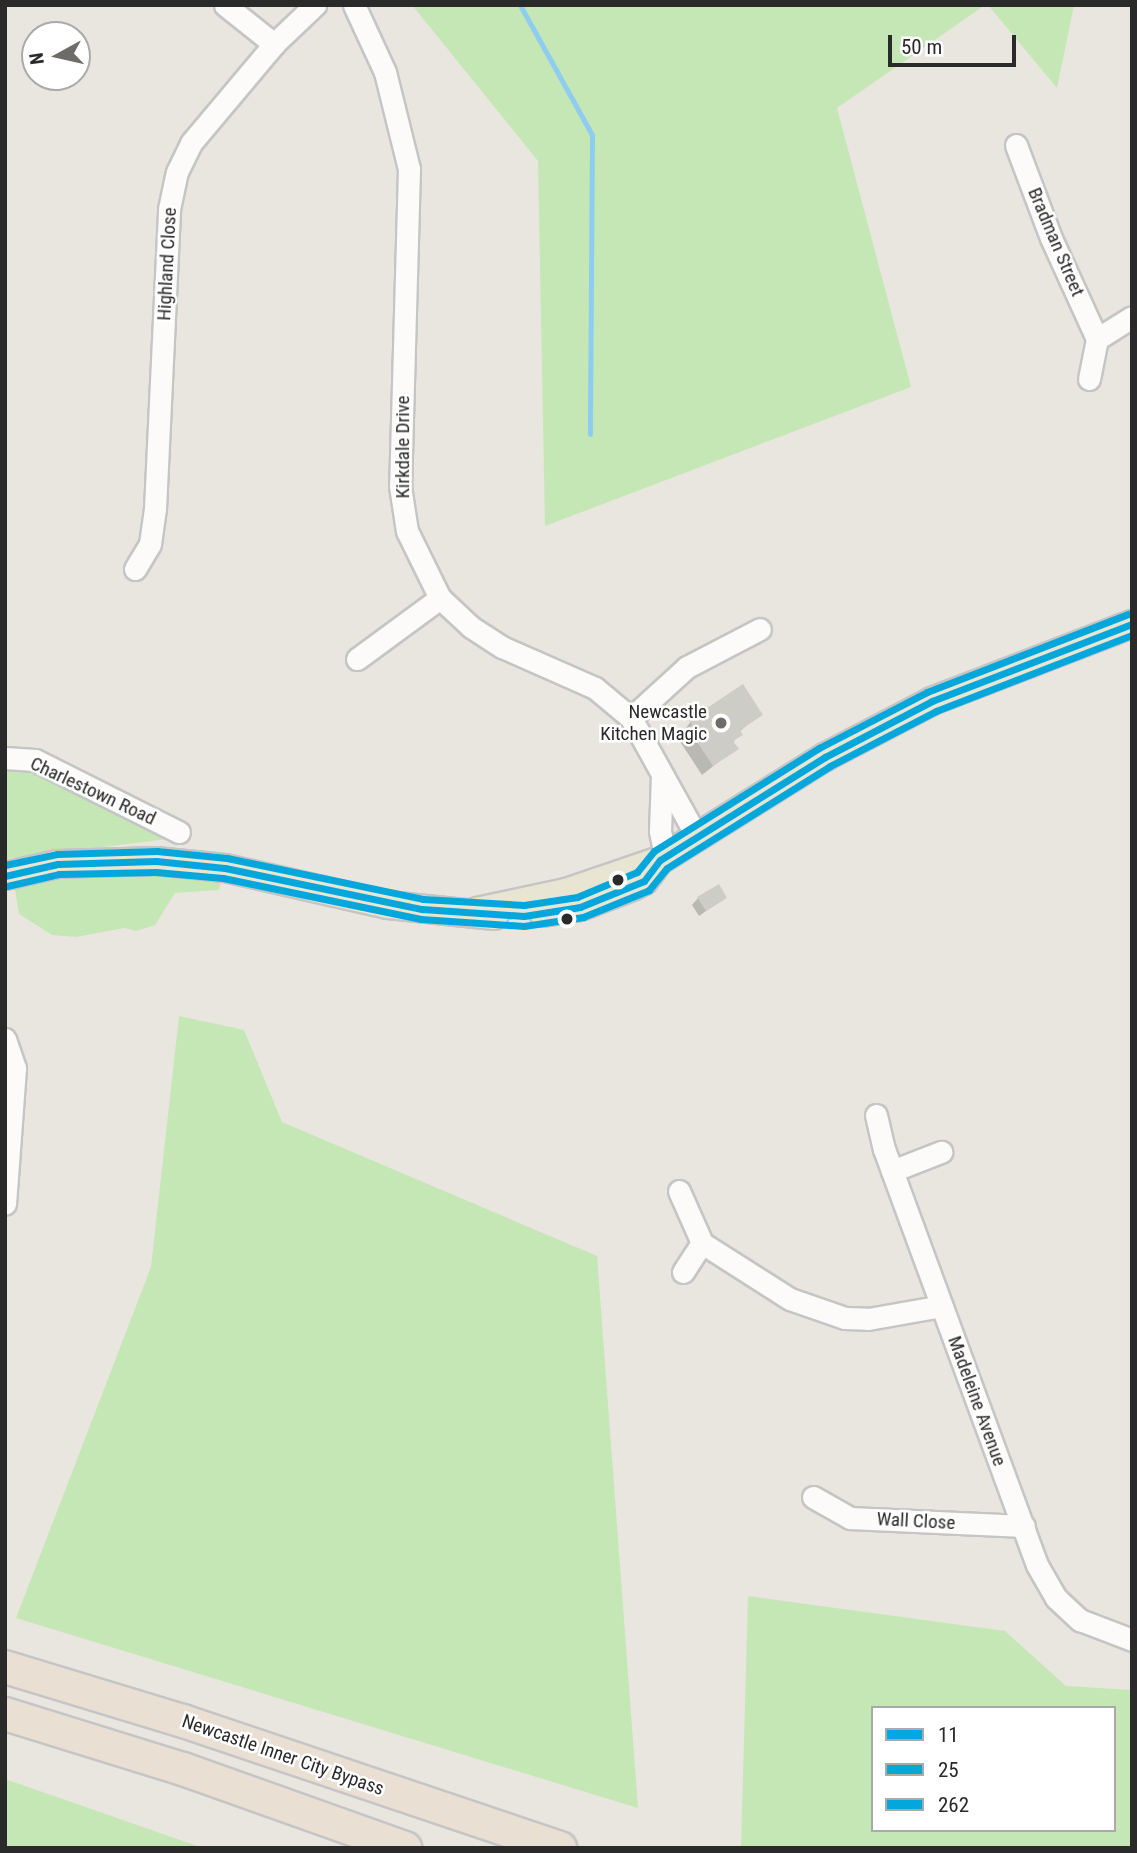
<!DOCTYPE html>
<style>
body{margin:0}
#map{position:relative;width:1137px;height:1853px;overflow:hidden;background:#e9e6df;font-family:"Roboto Condensed",sans-serif}
div>[style]{position:absolute}
.green>*{inset:0;background:#c5e7b6}
.shadow>*{inset:0;background:#0003}
.stream>*{height:5px;margin:-2.5px;padding:0 2.5px;transform-origin:2.5px;border-radius:2.5px;background:#8eccf0}
.building>*{inset:0;background:#ceccc7}
.roads{filter:drop-shadow(2px 0 #c6c5c5) drop-shadow(-2px 0 #c6c5c5) drop-shadow(0 2px #c6c5c5) drop-shadow(0 -2px #c6c5c5)}
.minor>*{height:21px;margin:-10.5px;padding:0 10.5px;transform-origin:10.5px;border-radius:10.5px;background:#fcfbfa}
.major>*{height:26px;margin:-13px;padding:0 13px;transform-origin:13px;border-radius:13px;background:#e8e5d2}
.highway>*{height:32px;margin:-16px;padding:0 16px;transform-origin:16px;border-radius:16px;background:#e9dfd3}
.bus-1>*{height:7px;margin:-3.5px;padding:0 3.5px;transform-origin:3.5px;border-radius:3.5px;background:#04a7db}
.bus-2>*{height:7px;margin:-3.5px;padding:0 3.5px;transform-origin:3.5px;border-radius:3.5px;background:#04a7db}
.bus-3>*{height:7px;margin:-3.5px;padding:0 3.5px;transform-origin:3.5px;border-radius:3.5px;background:#04a7db}
.dots>*{width:19px;height:19px;translate:-50% -50%;box-sizing:border-box;border:4px solid #fff;border-radius:50%}
span{translate:-50% -50%;white-space:nowrap;text-align:center;line-height:1.15;-webkit-text-stroke:5px #fff;paint-order:stroke}
.street-label{font-size:19px;color:#2a2a2a}
.poi-label{font-size:19px;color:#2a2a2a}
.right{translate:-100% -50%;text-align:right}
.frame{position:absolute;inset:0;border:7px solid #2a2a2a;pointer-events:none}
.legend{position:absolute;left:871px;top:1706px;width:245px;height:126px;box-sizing:border-box;background:#fff;border:2px solid #aaa;margin:0;padding:9px 12px;list-style:none;font-size:21px;color:#2a2a2a}
.legend li{display:flex;align-items:center;gap:14px;height:35px}
.legend b{width:35px;border:2px solid #aaa}
.north{position:absolute;left:21px;top:21px;width:70px;height:70px;box-sizing:border-box;background:#fff;border:2px solid #aaa;border-radius:50%;rotate:262deg;font-size:19px;font-weight:700;line-height:28px;text-align:center;color:#2a2a2a}
.north::after{content:'';display:block;margin:auto;width:24px;height:32px;background:#6d6c69;clip-path:polygon(50% 0,100% 100%,50% 72%,0 100%)}
.scale{position:absolute;left:888px;top:35px;width:128px;height:32px;box-sizing:border-box;border:4px solid #2a2a2a;border-top:0;padding-left:9px;font-size:21px;line-height:24px;white-space:nowrap;color:#2a2a2a;-webkit-text-stroke:5px #fff;paint-order:stroke}
</style>
<div id="map">
<div class="green">
<div style="clip-path:polygon(412px 5px,985px 5px,837px 108px,911px 387px,545px 526px,538px 161px)"></div>
<div style="clip-path:polygon(988px 5px,1074px 5px,1057px 88px)"></div>
<div style="clip-path:polygon(22px 758px,168px 839px,5px 859px,5px 765px)"></div>
<div style="clip-path:polygon(109px 867px,217px 877px,221px 882px,219px 890px,175px 893px,155px 925px,136px 931px,124px 928px,76px 937px,52px 935px,19px 914px,14px 884px)"></div>
<div style="clip-path:polygon(179px 1016px,244px 1030px,282px 1122px,597px 1256px,638px 1808px,16px 1618px,151px 1267px)"></div>
<div style="clip-path:polygon(evenodd,748px 1596px,1005px 1631px,1066px 1686px,1132px 1690px,1132px 1848px,741px 1847px,748px 1596px,873px 1708px,1114px 1708px,1114px 1830px,873px 1830px,873px 1708px)"></div>
<div style="clip-path:polygon(5px 1780px,8px 1780px,203px 1848px,5px 1848px)"></div>
</div>
<div class="shadow">
<div style="clip-path:polygon(760px 714px,739px 732px,733px 743px,736px 748px,702px 775px,679px 740px,690px 722px)"></div>
<div style="clip-path:polygon(698px 898px,725px 898px,699px 916px,692px 905px)"></div>
</div>
<div class="stream">
<div style="left:520px;top:5px;width:149px;rotate:61deg"></div>
<div style="left:592px;top:135px;width:299px;rotate:90.4deg"></div>
</div>
<div class="building">
<div style="clip-path:polygon(743px 684px,763px 715px,740px 730px,743px 735px,733px 741px,739px 749px,713px 766px,688px 728px,692px 725px,689px 720px)"></div>
<div style="clip-path:polygon(719px 884px,727px 898px,706px 911px,697px 897px)"></div>
</div>
<div class="roads">
<div class="minor">
<div style="left:225px;top:5px;width:63px;rotate:38.5deg"></div>
<div style="left:354px;top:5px;width:74px;rotate:65.2deg"></div>
<div style="left:385px;top:72px;width:100px;rotate:76.1deg"></div>
<div style="left:409px;top:169px;width:317px;rotate:91.6deg"></div>
<div style="left:400px;top:486px;width:46px;rotate:81.2deg"></div>
<div style="left:407px;top:531px;width:75px;rotate:63.8deg"></div>
<div style="left:440px;top:598px;width:42px;rotate:43.1deg"></div>
<div style="left:471px;top:627px;width:37px;rotate:33deg"></div>
<div style="left:502px;top:647px;width:102px;rotate:23.8deg"></div>
<div style="left:595px;top:688px;width:47px;rotate:39.8deg"></div>
<div style="left:631px;top:718px;width:136px;rotate:61deg"></div>
<div style="left:1016px;top:145px;width:99px;rotate:69.4deg"></div>
<div style="left:1051px;top:238px;width:111px;rotate:65.5deg"></div>
<div style="left:1097px;top:339px;width:41px;rotate:-32.2deg"></div>
<div style="left:1089px;top:379px;width:41px;rotate:-78.7deg"></div>
<div style="left:135px;top:569px;width:29px;rotate:-59deg"></div>
<div style="left:150px;top:544px;width:35px;rotate:-82deg"></div>
<div style="left:155px;top:509px;width:300px;rotate:-87.3deg"></div>
<div style="left:169px;top:209px;width:38px;rotate:-78deg"></div>
<div style="left:177px;top:172px;width:32px;rotate:-64deg"></div>
<div style="left:191px;top:143px;width:129px;rotate:-50deg"></div>
<div style="left:274px;top:44px;width:57px;rotate:-43.6deg"></div>
<div style="left:357px;top:659px;width:103px;rotate:-36.3deg"></div>
<div style="left:631px;top:718px;width:76px;rotate:-42.3deg"></div>
<div style="left:687px;top:667px;width:82px;rotate:-27.5deg"></div>
<div style="left:5px;top:758px;width:30px;rotate:4deg"></div>
<div style="left:35px;top:760px;width:161px;rotate:26.6deg"></div>
<div style="left:662px;top:776px;width:55px;rotate:92.1deg"></div>
<div style="left:660px;top:831px;width:26px;rotate:79deg"></div>
<div style="left:5px;top:1039px;width:31px;rotate:71deg"></div>
<div style="left:15px;top:1068px;width:136px;rotate:94.2deg"></div>
<div style="left:876px;top:1115px;width:35px;rotate:77deg"></div>
<div style="left:884px;top:1149px;width:443px;rotate:69.8deg"></div>
<div style="left:1037px;top:1565px;width:38px;rotate:60deg"></div>
<div style="left:1056px;top:1598px;width:33px;rotate:43deg"></div>
<div style="left:1080px;top:1620px;width:56px;rotate:21deg"></div>
<div style="left:892px;top:1171px;width:53px;rotate:-21.2deg"></div>
<div style="left:679px;top:1191px;width:57px;rotate:66.1deg"></div>
<div style="left:702px;top:1243px;width:104px;rotate:32.5deg"></div>
<div style="left:790px;top:1299px;width:58px;rotate:19.1deg"></div>
<div style="left:845px;top:1318px;width:23px;rotate:2deg"></div>
<div style="left:868px;top:1319px;width:75px;rotate:-10deg"></div>
<div style="left:683px;top:1272px;width:35px;rotate:-57deg"></div>
<div style="left:813px;top:1497px;width:43px;rotate:29.6deg"></div>
<div style="left:850px;top:1518px;width:174px;rotate:2.6deg"></div>
</div>
<div class="major">
<div style="left:5px;top:876px;width:54px;rotate:-12.8deg"></div>
<div style="left:58px;top:864px;width:98px;rotate:-1.8deg"></div>
<div style="left:156px;top:861px;width:69px;rotate:5.8deg"></div>
<div style="left:225px;top:868px;width:167px;rotate:12.8deg"></div>
<div style="left:388px;top:905px;width:107px;rotate:5.9deg"></div>
<div style="left:477px;top:911px;width:91px;rotate:-12.1deg"></div>
<div style="left:566px;top:892px;width:99px;rotate:-18.8deg"></div>
<div style="left:660px;top:860px;width:195px;rotate:-32deg"></div>
<div style="left:825px;top:757px;width:121px;rotate:-27.6deg"></div>
<div style="left:932px;top:701px;width:214px;rotate:-21.1deg"></div>
<div style="left:543px;top:913px;width:37px;rotate:-9deg"></div>
<div style="left:580px;top:907px;width:56px;rotate:-21deg"></div>
<div style="left:632px;top:887px;width:13px;rotate:-27deg"></div>
<div style="left:644px;top:881px;width:26px;rotate:-53deg"></div>
</div>
<div class="highway">
<div style="left:5px;top:1667px;width:186px;rotate:16.9deg"></div>
<div style="left:183px;top:1721px;width:398px;rotate:18.6deg"></div>
<div style="left:5px;top:1714px;width:186px;rotate:17.2deg"></div>
<div style="left:183px;top:1769px;width:236px;rotate:19.6deg"></div>
</div>
</div>
<div class="bus-1">
<div style="left:5px;top:876px;width:54px;rotate:-12.8deg"></div>
<div style="left:58px;top:864px;width:98px;rotate:-1.8deg"></div>
<div style="left:156px;top:861px;width:69px;rotate:5.8deg"></div>
<div style="left:225px;top:868px;width:201px;rotate:11.8deg"></div>
<div style="left:422px;top:909px;width:102px;rotate:3.9deg"></div>
<div style="left:524px;top:916px;width:57px;rotate:-9.1deg"></div>
<div style="left:580px;top:907px;width:69px;rotate:-22.1deg"></div>
<div style="left:644px;top:881px;width:26px;rotate:-53deg"></div>
<div style="left:660px;top:860px;width:195px;rotate:-32deg"></div>
<div style="left:825px;top:757px;width:121px;rotate:-27.6deg"></div>
<div style="left:932px;top:701px;width:214px;rotate:-21.1deg"></div>
</div>
<div class="bus-2">
<div style="left:7px;top:886px;width:53px;rotate:-13deg"></div>
<div style="left:59px;top:874px;width:97px;rotate:-1.2deg"></div>
<div style="left:156px;top:872px;width:67px;rotate:5.1deg"></div>
<div style="left:223px;top:878px;width:202px;rotate:11.7deg"></div>
<div style="left:421px;top:919px;width:103px;rotate:3.9deg"></div>
<div style="left:524px;top:926px;width:60px;rotate:-8.7deg"></div>
<div style="left:583px;top:917px;width:71px;rotate:-22.2deg"></div>
<div style="left:649px;top:890px;width:28px;rotate:-51deg"></div>
<div style="left:667px;top:868px;width:192px;rotate:-32deg"></div>
<div style="left:830px;top:766px;width:119px;rotate:-27.4deg"></div>
<div style="left:936px;top:711px;width:210px;rotate:-21.2deg"></div>
</div>
<div class="bus-3">
<div style="left:5px;top:865px;width:53px;rotate:-11.9deg"></div>
<div style="left:57px;top:854px;width:100px;rotate:-1.7deg"></div>
<div style="left:157px;top:851px;width:70px;rotate:5.7deg"></div>
<div style="left:227px;top:858px;width:200px;rotate:11.8deg"></div>
<div style="left:423px;top:899px;width:101px;rotate:3.4deg"></div>
<div style="left:524px;top:905px;width:54px;rotate:-8.6deg"></div>
<div style="left:577px;top:897px;width:65px;rotate:-22.6deg"></div>
<div style="left:637px;top:872px;width:27px;rotate:-51deg"></div>
<div style="left:654px;top:851px;width:195px;rotate:-32deg"></div>
<div style="left:819px;top:748px;width:122px;rotate:-27.4deg"></div>
<div style="left:927px;top:692px;width:216px;rotate:-21.2deg"></div>
</div>
<div class="dots">
<div style="left:721px;top:723px;background:#6d6c69"></div>
<div style="left:618px;top:880px;background:#2a2a2a"></div>
<div style="left:567px;top:919px;background:#2a2a2a"></div>
</div>
<div class="street-label">
<span style="left:1056px;top:242px;rotate:67deg">Bradman Street</span>
<span style="left:167px;top:264px;rotate:-87deg">Highland Close</span>
<span style="left:403px;top:447px;rotate:-90deg">Kirkdale Drive</span>
<span style="left:93px;top:791px;rotate:25deg">Charlestown Road</span>
<span style="left:977px;top:1401px;rotate:70deg">Madeleine Avenue</span>
<span style="left:916px;top:1521px;rotate:3deg">Wall Close</span>
<span style="left:283px;top:1755px;rotate:19deg">Newcastle Inner City Bypass</span>
</div>
<div class="poi-label">
<span class="right" style="left:707px;top:723px">Newcastle<br>Kitchen Magic</span>
</div>
<div class="frame"></div>
<ul class="legend">
<li><b style="height:9px;background:#04a7db"></b>11</li>
<li><b style="height:9px;background:#04a7db"></b>25</li>
<li><b style="height:9px;background:#04a7db"></b>262</li>
</ul>
<div class="north">N</div>
<div class="scale">50 m</div>
</div>
